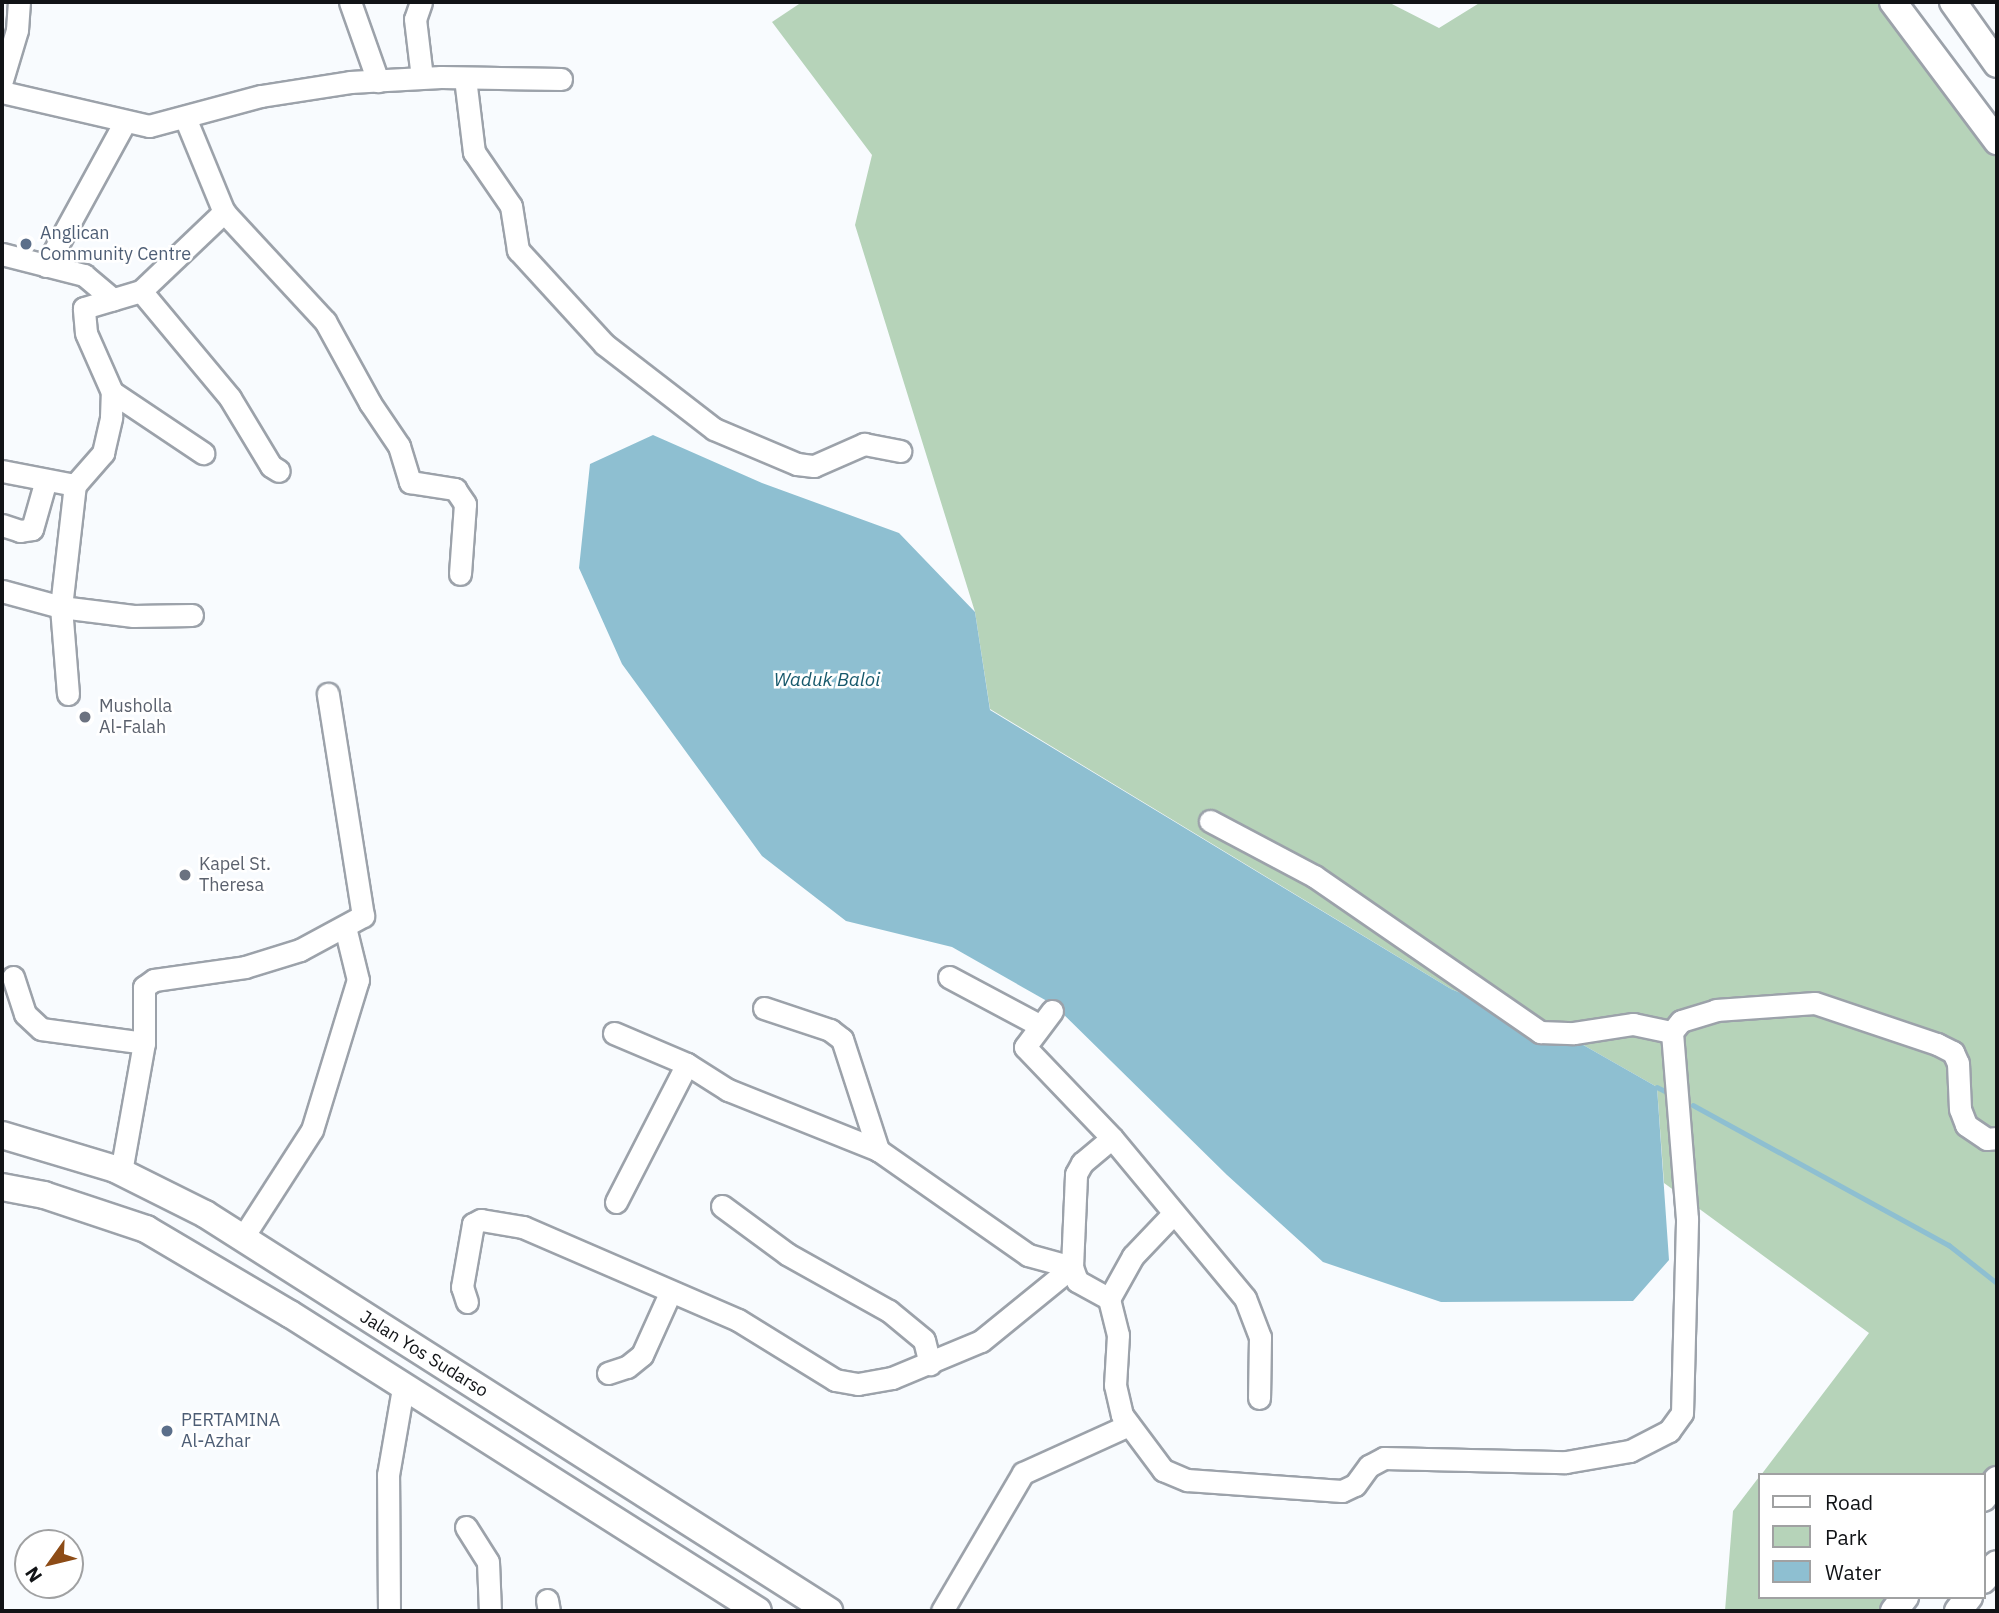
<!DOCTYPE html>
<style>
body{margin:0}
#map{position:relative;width:1999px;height:1613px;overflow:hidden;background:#f8fbfe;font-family:"IBM Plex Sans",sans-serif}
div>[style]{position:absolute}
.green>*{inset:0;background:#b6d3b9}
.water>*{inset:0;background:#8ebfd1}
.stream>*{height:4.5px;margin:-2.25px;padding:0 2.25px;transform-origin:2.25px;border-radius:2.25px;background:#8ebfd1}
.roads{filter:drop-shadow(2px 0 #9ca2aa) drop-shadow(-2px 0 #9ca2aa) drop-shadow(0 2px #9ca2aa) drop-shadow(0 -2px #9ca2aa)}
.minor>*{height:21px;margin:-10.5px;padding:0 10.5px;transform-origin:10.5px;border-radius:10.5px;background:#fff}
.major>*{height:26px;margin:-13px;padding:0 13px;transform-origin:13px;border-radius:13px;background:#fff}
.dots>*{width:19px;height:19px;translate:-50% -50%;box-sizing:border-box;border:4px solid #fff;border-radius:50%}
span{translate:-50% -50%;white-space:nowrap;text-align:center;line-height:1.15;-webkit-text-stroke:5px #fff;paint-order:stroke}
.service-label{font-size:18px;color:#4e5e75}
.left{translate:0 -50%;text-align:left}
.worship-label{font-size:18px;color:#5b616d}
.street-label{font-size:18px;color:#111316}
.water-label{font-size:19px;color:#17596c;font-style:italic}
.frame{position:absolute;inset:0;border:4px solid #111316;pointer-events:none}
.legend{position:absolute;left:1758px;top:1473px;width:228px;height:126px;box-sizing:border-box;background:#fff;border:2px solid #a0a1a2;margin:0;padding:9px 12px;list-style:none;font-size:21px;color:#111316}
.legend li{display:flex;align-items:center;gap:14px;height:35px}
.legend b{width:35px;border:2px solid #a0a1a2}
.north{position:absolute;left:14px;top:1529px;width:70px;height:70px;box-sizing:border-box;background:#fff;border:2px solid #a0a1a2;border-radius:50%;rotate:236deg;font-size:19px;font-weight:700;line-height:28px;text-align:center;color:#111316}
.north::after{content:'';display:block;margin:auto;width:24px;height:32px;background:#8d4c17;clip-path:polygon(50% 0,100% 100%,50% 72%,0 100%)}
</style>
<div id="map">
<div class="green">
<div style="clip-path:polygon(802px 2px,1388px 2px,1439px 28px,1481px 2px,1906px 2px,1997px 121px,1997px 1480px,1983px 1497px,1983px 1475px,1761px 1475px,1869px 1333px,1664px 1183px,1657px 1087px,1571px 1038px,1451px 989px,990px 709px,975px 612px,855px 225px,872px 155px,772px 22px)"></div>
<div style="clip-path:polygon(1759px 1477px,1759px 1597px,1904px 1597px,1893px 1611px,1725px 1611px,1733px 1511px)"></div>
</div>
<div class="water">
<div style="clip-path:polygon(653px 435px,762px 483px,899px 533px,975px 612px,990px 710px,1451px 989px,1571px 1038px,1657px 1087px,1669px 1260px,1633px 1301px,1441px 1302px,1323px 1262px,1227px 1175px,1054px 1005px,952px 947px,846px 921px,762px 856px,622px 664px,579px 568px,590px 464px)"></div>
</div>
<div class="stream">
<div style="left:1657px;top:1087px;width:13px;rotate:27deg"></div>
<div style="left:1693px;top:1105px;width:292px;rotate:28.7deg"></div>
<div style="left:1949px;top:1245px;width:61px;rotate:38.4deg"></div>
</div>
<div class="roads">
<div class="minor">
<div style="left:350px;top:2px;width:84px;rotate:70.5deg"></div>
<div style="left:421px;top:2px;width:18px;rotate:109deg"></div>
<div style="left:415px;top:19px;width:59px;rotate:83.2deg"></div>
<div style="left:465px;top:78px;width:75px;rotate:83.1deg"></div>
<div style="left:474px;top:152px;width:65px;rotate:55.6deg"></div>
<div style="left:511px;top:206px;width:45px;rotate:81deg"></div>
<div style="left:518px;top:250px;width:127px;rotate:47.5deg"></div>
<div style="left:604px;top:344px;width:139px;rotate:37.7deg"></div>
<div style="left:714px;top:429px;width:90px;rotate:22.9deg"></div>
<div style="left:797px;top:464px;width:17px;rotate:7deg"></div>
<div style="left:814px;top:466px;width:55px;rotate:-23.7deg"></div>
<div style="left:864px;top:444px;width:37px;rotate:11deg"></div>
<div style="left:2px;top:80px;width:52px;rotate:-73.3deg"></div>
<div style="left:17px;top:30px;width:28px;rotate:-86deg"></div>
<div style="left:2px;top:92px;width:151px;rotate:13deg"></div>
<div style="left:149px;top:126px;width:116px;rotate:-15deg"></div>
<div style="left:261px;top:96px;width:90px;rotate:-8.9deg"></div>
<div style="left:350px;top:82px;width:91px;rotate:-3.1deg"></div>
<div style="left:441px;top:77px;width:120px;rotate:1deg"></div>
<div style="left:186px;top:120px;width:100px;rotate:67.6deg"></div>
<div style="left:224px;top:212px;width:149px;rotate:47.2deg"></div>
<div style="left:325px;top:321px;width:94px;rotate:61.2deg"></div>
<div style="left:370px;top:403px;width:52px;rotate:56deg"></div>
<div style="left:399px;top:446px;width:38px;rotate:73deg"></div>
<div style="left:410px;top:482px;width:46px;rotate:8.8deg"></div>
<div style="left:455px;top:489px;width:18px;rotate:56deg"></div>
<div style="left:465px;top:504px;width:70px;rotate:94.1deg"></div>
<div style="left:2px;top:254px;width:85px;rotate:14.4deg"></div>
<div style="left:84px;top:275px;width:38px;rotate:40deg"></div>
<div style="left:46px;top:266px;width:164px;rotate:-61.3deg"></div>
<div style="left:141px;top:291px;width:139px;rotate:50.2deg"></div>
<div style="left:230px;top:398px;width:79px;rotate:58.9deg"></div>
<div style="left:271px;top:466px;width:9px;rotate:32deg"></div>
<div style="left:112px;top:392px;width:110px;rotate:33.8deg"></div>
<div style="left:2px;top:471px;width:74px;rotate:10.9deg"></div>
<div style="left:2px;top:525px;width:19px;rotate:18deg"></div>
<div style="left:20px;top:531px;width:12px;rotate:-9deg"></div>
<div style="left:32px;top:529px;width:51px;rotate:-74.1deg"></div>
<div style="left:2px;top:591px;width:61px;rotate:15.2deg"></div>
<div style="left:61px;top:607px;width:73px;rotate:7.1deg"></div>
<div style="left:133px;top:616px;width:59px;rotate:-1deg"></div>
<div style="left:68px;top:694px;width:87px;rotate:-94.6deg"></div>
<div style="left:61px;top:607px;width:123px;rotate:-83.5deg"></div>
<div style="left:75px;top:485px;width:43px;rotate:-48.8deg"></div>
<div style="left:103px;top:453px;width:37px;rotate:-77deg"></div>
<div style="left:111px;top:417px;width:25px;rotate:-88deg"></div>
<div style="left:112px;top:392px;width:64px;rotate:-113.8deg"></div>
<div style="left:86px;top:333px;width:25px;rotate:-95deg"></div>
<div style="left:84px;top:308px;width:59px;rotate:-16.6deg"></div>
<div style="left:141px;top:291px;width:115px;rotate:-43.6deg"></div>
<div style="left:1210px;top:821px;width:118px;rotate:27.9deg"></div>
<div style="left:1314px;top:876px;width:275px;rotate:34.6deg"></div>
<div style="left:1540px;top:1032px;width:34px;rotate:2deg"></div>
<div style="left:1574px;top:1033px;width:60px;rotate:-8.7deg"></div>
<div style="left:1633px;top:1024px;width:40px;rotate:12deg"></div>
<div style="left:13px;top:977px;width:39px;rotate:72deg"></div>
<div style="left:25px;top:1014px;width:22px;rotate:43deg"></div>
<div style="left:41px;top:1029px;width:104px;rotate:7.7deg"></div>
<div style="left:949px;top:977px;width:102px;rotate:28.1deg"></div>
<div style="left:764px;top:1008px;width:70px;rotate:18.4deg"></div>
<div style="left:830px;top:1030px;width:15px;rotate:37deg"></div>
<div style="left:842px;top:1039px;width:117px;rotate:72deg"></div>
<div style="left:1052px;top:1011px;width:45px;rotate:126.9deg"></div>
<div style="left:1025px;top:1047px;width:126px;rotate:46.3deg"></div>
<div style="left:1112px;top:1138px;width:208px;rotate:50.3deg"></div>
<div style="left:1245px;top:1298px;width:42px;rotate:69deg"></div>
<div style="left:1260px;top:1337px;width:61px;rotate:90.9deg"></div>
<div style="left:614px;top:1033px;width:79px;rotate:23deg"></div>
<div style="left:687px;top:1064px;width:49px;rotate:32.4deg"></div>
<div style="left:728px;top:1090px;width:162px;rotate:21.8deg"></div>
<div style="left:878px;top:1150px;width:183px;rotate:35deg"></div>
<div style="left:1028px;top:1255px;width:46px;rotate:15.3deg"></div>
<div style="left:1072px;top:1267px;width:15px;rotate:70deg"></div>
<div style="left:1077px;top:1281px;width:37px;rotate:29deg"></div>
<div style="left:1109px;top:1299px;width:37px;rotate:76deg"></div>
<div style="left:1118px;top:1335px;width:50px;rotate:93.4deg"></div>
<div style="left:1115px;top:1385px;width:31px;rotate:77deg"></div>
<div style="left:1122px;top:1415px;width:69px;rotate:53.3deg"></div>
<div style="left:1163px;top:1470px;width:26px;rotate:23deg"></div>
<div style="left:1187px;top:1480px;width:155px;rotate:4.1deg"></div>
<div style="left:1342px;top:1491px;width:14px;rotate:-25deg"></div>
<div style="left:1355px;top:1485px;width:24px;rotate:-54deg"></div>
<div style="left:1369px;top:1466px;width:17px;rotate:-28deg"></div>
<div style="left:1384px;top:1458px;width:182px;rotate:1.3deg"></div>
<div style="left:1566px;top:1462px;width:65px;rotate:-9.8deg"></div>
<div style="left:1630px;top:1451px;width:44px;rotate:-27.1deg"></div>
<div style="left:1669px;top:1431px;width:22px;rotate:-54deg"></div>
<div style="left:1682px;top:1413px;width:194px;rotate:-88.5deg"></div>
<div style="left:1687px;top:1219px;width:188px;rotate:-94.6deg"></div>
<div style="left:1672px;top:1032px;width:14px;rotate:-51deg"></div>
<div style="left:1681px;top:1021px;width:37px;rotate:-17deg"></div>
<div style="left:1716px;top:1010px;width:99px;rotate:-4deg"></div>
<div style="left:1815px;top:1003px;width:129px;rotate:18.6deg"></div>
<div style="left:1937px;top:1044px;width:18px;rotate:27deg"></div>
<div style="left:1953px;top:1052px;width:12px;rotate:66deg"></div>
<div style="left:1958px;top:1063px;width:46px;rotate:87.5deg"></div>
<div style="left:1960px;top:1109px;width:17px;rotate:69deg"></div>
<div style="left:1966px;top:1125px;width:25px;rotate:34deg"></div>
<div style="left:1987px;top:1139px;width:10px;rotate:-6deg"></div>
<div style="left:121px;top:1172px;width:131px;rotate:-79.9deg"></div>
<div style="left:144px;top:1043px;width:56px;rotate:-90deg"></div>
<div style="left:144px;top:987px;width:12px;rotate:-35deg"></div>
<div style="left:154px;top:980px;width:92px;rotate:-8.1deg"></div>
<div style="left:245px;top:967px;width:58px;rotate:-17.2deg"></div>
<div style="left:300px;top:950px;width:72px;rotate:-28.4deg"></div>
<div style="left:363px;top:916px;width:225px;rotate:-99deg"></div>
<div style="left:616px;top:1202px;width:155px;rotate:-62.8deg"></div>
<div style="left:722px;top:1206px;width:81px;rotate:36.4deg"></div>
<div style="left:787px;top:1254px;width:117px;rotate:29.2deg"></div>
<div style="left:889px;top:1311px;width:45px;rotate:39.6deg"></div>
<div style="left:924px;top:1340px;width:25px;rotate:76deg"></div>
<div style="left:243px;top:1237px;width:127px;rotate:-57.2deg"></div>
<div style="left:312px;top:1130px;width:157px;rotate:-73deg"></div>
<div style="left:358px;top:980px;width:55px;rotate:-103.8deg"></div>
<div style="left:1109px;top:1299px;width:49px;rotate:-60.8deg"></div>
<div style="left:1133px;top:1256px;width:59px;rotate:-46.4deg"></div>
<div style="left:467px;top:1302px;width:16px;rotate:-108deg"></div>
<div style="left:462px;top:1287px;width:64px;rotate:-80.1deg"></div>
<div style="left:473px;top:1224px;width:9px;rotate:-27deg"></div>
<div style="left:481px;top:1220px;width:43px;rotate:9.5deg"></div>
<div style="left:523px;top:1227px;width:234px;rotate:23.4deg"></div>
<div style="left:738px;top:1320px;width:114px;rotate:31.7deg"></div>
<div style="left:835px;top:1380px;width:23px;rotate:10deg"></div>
<div style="left:858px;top:1384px;width:35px;rotate:-10deg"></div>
<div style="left:892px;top:1378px;width:96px;rotate:-22.6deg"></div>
<div style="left:981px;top:1341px;width:117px;rotate:-39.1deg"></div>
<div style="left:1072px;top:1267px;width:93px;rotate:-87.5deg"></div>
<div style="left:1076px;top:1174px;width:13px;rotate:-61deg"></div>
<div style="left:1082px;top:1163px;width:39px;rotate:-40deg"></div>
<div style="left:608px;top:1373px;width:20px;rotate:-18deg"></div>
<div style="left:627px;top:1367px;width:19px;rotate:-39deg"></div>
<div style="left:642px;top:1355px;width:68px;rotate:-65.7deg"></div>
<div style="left:466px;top:1527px;width:41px;rotate:57.8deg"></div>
<div style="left:488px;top:1562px;width:49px;rotate:87.7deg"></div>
<div style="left:547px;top:1600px;width:11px;rotate:80deg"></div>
<div style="left:389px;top:1611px;width:136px;rotate:-90.4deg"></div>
<div style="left:388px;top:1475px;width:88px;rotate:-80.2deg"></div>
<div style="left:942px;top:1611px;width:160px;rotate:-59.6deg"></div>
<div style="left:1023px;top:1473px;width:116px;rotate:-24.4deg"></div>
</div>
<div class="major">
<div style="left:1893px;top:2px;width:174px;rotate:53.2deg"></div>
<div style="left:1953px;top:2px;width:76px;rotate:54.6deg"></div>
<div style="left:2px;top:1135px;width:118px;rotate:16.7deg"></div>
<div style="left:115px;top:1169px;width:101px;rotate:26.6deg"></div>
<div style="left:205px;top:1214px;width:740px;rotate:32.47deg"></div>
<div style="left:2px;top:1187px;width:43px;rotate:10.8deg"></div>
<div style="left:44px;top:1195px;width:108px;rotate:18.4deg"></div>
<div style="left:146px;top:1229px;width:167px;rotate:30.6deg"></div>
<div style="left:290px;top:1314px;width:554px;rotate:32.4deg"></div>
<div style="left:1983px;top:1498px;width:23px;rotate:-52deg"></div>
<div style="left:1983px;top:1580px;width:21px;rotate:-49deg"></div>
<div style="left:1894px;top:1611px;width:18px;rotate:-52deg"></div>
<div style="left:1958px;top:1611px;width:18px;rotate:-52deg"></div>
</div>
</div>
<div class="dots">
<div style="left:26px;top:244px;background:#5c6f8a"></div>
<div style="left:85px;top:717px;background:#6b7280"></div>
<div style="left:185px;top:875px;background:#6b7280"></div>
<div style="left:167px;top:1431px;background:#5c6f8a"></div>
</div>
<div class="service-label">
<span class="left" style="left:40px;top:244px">Anglican<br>Community Centre</span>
<span class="left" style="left:181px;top:1431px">PERTAMINA<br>Al-Azhar</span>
</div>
<div class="worship-label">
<span class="left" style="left:99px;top:717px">Musholla<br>Al-Falah</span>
<span class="left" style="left:199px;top:875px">Kapel St.<br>Theresa</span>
</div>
<div class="street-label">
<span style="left:424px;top:1354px;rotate:32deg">Jalan Yos Sudarso</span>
</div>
<div class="water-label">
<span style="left:827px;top:680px">Waduk Baloi</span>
</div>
<div class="frame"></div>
<ul class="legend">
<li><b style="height:9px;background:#fff"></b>Road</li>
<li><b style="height:19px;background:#b6d3b9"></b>Park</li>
<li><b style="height:19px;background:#8ebfd1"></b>Water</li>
</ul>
<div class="north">N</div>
</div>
